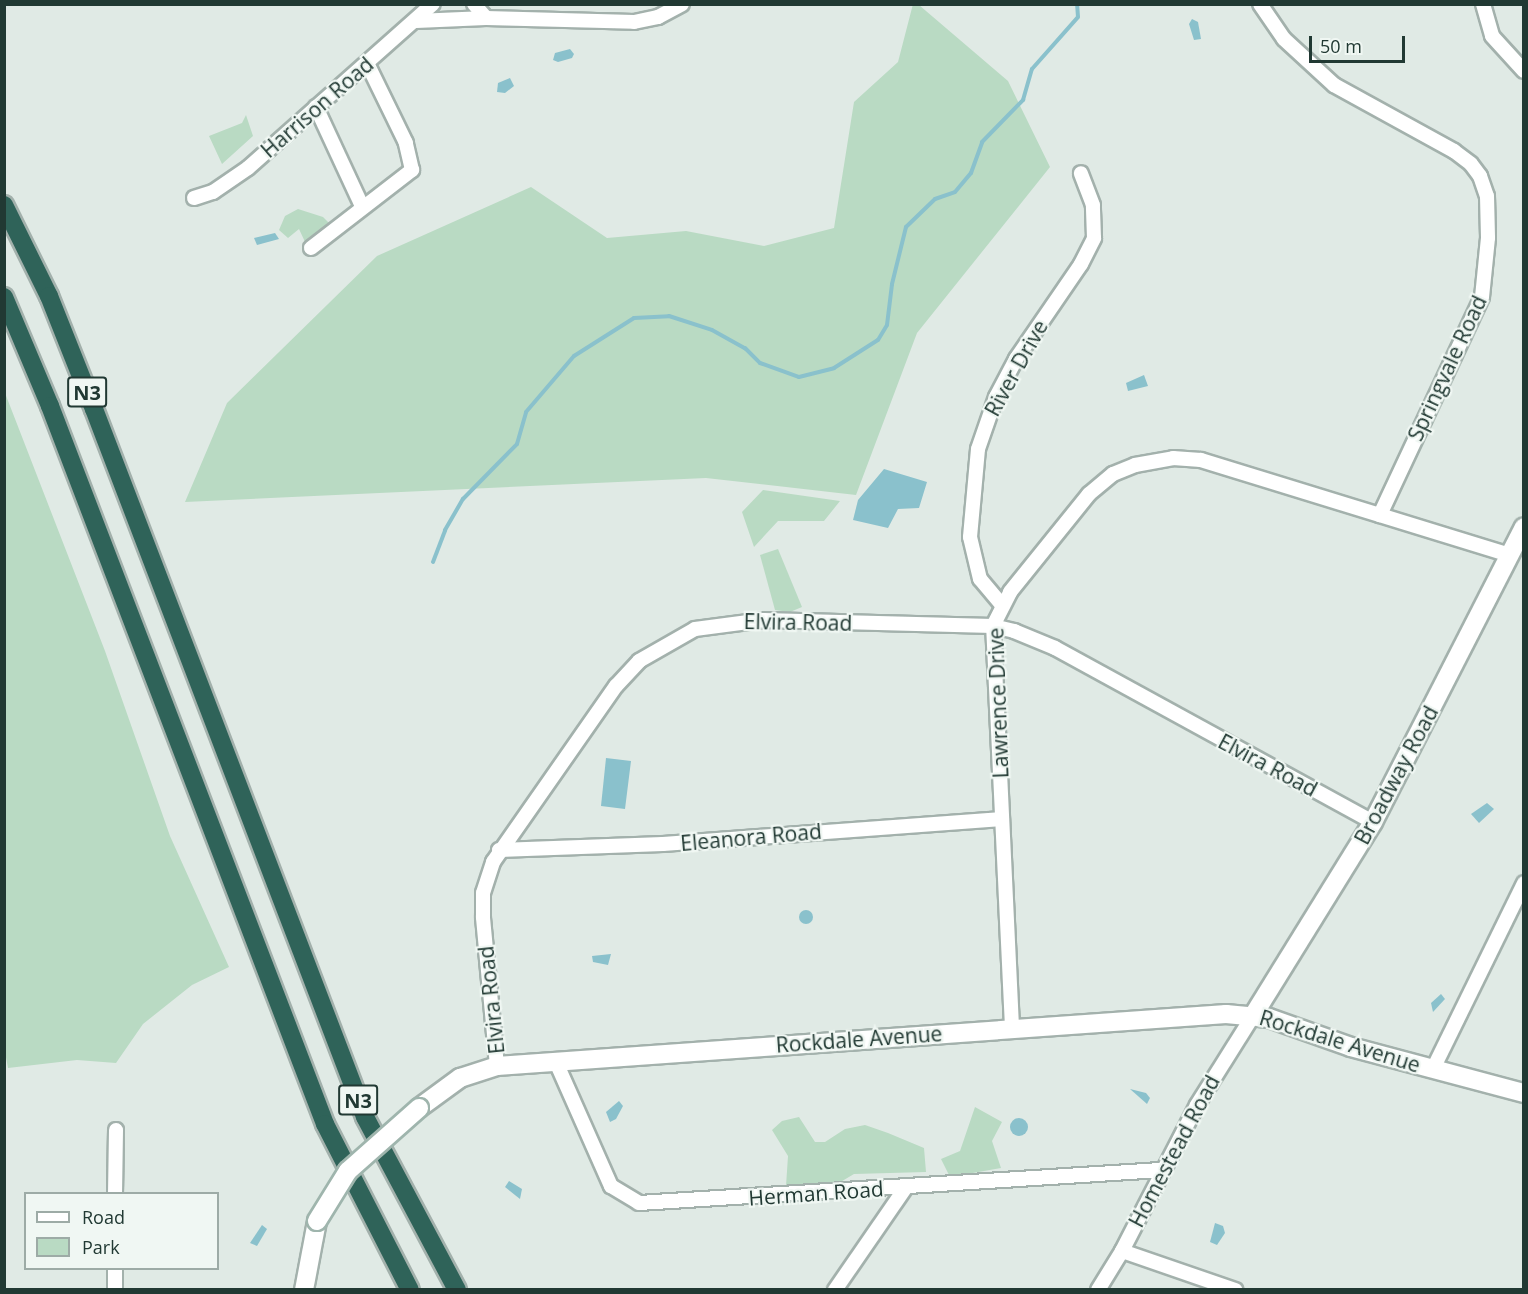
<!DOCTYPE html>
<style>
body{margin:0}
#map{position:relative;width:1528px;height:1294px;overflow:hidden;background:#e0eae5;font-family:"Open Sans",sans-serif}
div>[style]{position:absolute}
.green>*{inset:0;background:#b9dac3}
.water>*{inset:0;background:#8ac1cc}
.round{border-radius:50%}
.stream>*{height:4px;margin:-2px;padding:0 2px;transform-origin:2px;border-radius:2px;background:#8ac1cc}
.roads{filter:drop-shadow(2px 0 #a3b1ac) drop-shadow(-2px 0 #a3b1ac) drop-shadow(0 2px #a3b1ac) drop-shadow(0 -2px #a3b1ac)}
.street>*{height:14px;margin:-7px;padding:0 7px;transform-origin:7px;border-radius:7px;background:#fff}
.secondary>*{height:18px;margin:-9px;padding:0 9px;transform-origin:9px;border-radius:9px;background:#fff}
.highway>*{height:18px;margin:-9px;padding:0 9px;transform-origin:9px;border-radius:9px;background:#2f6359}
.bridges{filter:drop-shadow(2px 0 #9fb5ad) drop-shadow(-2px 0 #9fb5ad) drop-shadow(0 2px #9fb5ad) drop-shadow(0 -2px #9fb5ad)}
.secondary-bridge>*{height:18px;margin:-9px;padding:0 9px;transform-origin:9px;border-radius:9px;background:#fff}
span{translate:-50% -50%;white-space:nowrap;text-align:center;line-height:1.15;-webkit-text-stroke:4.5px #f0f7f3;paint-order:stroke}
.shield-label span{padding:2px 4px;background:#f0f7f3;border:2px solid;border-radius:4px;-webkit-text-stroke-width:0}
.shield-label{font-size:20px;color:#213933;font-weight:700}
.street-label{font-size:21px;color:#213933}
.frame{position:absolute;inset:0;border:6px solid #213933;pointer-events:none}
.legend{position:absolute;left:24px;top:1192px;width:195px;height:78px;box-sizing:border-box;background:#f0f7f3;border:2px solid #9daba6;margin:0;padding:8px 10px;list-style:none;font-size:18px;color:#213933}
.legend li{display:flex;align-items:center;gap:12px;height:30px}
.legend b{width:30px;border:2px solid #9daba6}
.scale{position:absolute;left:1309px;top:36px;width:96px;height:27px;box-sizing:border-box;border:3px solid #213933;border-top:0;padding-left:8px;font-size:18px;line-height:21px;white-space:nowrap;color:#213933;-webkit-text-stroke:4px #f0f7f3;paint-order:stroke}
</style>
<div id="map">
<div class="green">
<div style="clip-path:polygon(913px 4px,919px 5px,1008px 81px,1050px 167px,917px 333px,856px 495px,706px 478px,185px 502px,227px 403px,377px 256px,531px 187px,607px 238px,686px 231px,764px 246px,834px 228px,854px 102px,898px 62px)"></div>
<div style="clip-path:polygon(246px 115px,253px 136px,222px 164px,209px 136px,242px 123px)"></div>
<div style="clip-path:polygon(298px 209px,323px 217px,331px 225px,306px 244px,299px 229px,288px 238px,279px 230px,285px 216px)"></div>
<div style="clip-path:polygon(5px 393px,105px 651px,170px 836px,229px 967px,192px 985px,143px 1024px,116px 1063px,77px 1060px,8px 1068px,5px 1052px)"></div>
<div style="clip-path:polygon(763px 490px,840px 501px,824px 521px,778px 521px,754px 547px,742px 512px)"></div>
<div style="clip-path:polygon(778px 549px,802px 607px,790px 612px,775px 610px,760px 555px)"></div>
<div style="clip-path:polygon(975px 1107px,1002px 1122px,992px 1141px,1001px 1168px,950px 1177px,941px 1159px,960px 1151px)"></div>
<div style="clip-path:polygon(799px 1117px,815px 1142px,825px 1142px,845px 1129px,865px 1125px,888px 1133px,924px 1148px,926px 1172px,854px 1174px,832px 1187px,786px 1186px,788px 1156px,772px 1130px,782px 1121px)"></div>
</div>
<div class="water">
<div style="clip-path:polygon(1192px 19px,1198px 22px,1201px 39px,1194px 40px,1189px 24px)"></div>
<div style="clip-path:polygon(570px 49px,574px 54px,572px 58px,558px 62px,553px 60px,555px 53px)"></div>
<div style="clip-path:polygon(510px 78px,514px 86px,505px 93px,497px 92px,498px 83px)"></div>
<div style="clip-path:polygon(275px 233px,279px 239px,257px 245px,254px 238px)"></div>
<div style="clip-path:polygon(1144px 375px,1148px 386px,1128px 391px,1126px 383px)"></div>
<div style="clip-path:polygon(884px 469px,927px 482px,919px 508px,898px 509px,888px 528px,853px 520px,858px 500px)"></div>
<div style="clip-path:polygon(606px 758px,631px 761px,625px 809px,601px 806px)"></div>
<div style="clip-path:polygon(1487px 803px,1494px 809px,1479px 823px,1471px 814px)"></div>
<div class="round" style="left:799px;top:910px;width:14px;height:14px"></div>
<div style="clip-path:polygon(611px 954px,608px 965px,593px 962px,592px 956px)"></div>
<div style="clip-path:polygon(1441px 994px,1445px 999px,1433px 1012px,1431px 1003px)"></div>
<div style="clip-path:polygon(1130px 1089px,1146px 1093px,1150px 1098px,1147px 1104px)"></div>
<div style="clip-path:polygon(619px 1101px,623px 1106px,616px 1119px,610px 1122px,606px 1112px)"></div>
<div class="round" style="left:1010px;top:1118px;width:18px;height:18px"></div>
<div style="clip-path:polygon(509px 1181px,522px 1189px,520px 1199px,505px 1187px)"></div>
<div style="clip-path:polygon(1215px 1223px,1223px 1226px,1225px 1233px,1217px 1245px,1210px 1242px)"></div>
<div style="clip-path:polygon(262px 1225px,267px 1229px,257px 1246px,250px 1243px)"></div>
</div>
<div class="stream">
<div style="left:433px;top:562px;width:34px;rotate:-69deg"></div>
<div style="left:445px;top:530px;width:36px;rotate:-60deg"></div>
<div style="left:463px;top:499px;width:77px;rotate:-45.5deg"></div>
<div style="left:517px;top:444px;width:33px;rotate:-74deg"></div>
<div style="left:526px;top:412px;width:74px;rotate:-49.4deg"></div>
<div style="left:574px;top:356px;width:71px;rotate:-32.3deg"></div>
<div style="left:634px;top:318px;width:35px;rotate:-3deg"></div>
<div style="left:669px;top:316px;width:45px;rotate:18deg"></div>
<div style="left:712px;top:330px;width:38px;rotate:29deg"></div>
<div style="left:745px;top:348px;width:21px;rotate:45deg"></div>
<div style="left:760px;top:363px;width:41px;rotate:19.7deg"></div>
<div style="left:799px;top:377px;width:36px;rotate:-14deg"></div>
<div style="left:834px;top:368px;width:52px;rotate:-32.5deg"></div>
<div style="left:878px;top:340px;width:17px;rotate:-59deg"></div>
<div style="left:887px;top:325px;width:41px;rotate:-83deg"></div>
<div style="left:892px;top:284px;width:59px;rotate:-76.2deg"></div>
<div style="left:906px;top:227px;width:40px;rotate:-44deg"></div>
<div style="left:935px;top:199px;width:21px;rotate:-19deg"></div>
<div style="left:955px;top:192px;width:25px;rotate:-50deg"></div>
<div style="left:971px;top:173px;width:33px;rotate:-70deg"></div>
<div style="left:982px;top:142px;width:59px;rotate:-45.7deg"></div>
<div style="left:1023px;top:100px;width:32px;rotate:-74deg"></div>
<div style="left:1032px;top:69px;width:69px;rotate:-48.5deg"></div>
<div style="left:1078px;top:17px;width:13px;rotate:-94deg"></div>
</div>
<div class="roads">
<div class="street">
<div style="left:474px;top:4px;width:18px;rotate:49deg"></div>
<div style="left:1260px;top:4px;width:42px;rotate:55.6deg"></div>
<div style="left:1284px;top:39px;width:68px;rotate:42.6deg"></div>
<div style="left:1334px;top:85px;width:137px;rotate:28.8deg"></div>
<div style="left:1454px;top:151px;width:21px;rotate:37deg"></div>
<div style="left:1471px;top:164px;width:15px;rotate:53deg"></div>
<div style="left:1480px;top:176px;width:21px;rotate:71deg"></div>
<div style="left:1487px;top:196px;width:42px;rotate:88.6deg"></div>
<div style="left:1488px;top:238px;width:59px;rotate:95.8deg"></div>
<div style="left:1482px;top:297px;width:241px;rotate:115.1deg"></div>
<div style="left:1483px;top:4px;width:33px;rotate:74deg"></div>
<div style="left:1492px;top:36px;width:47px;rotate:47.6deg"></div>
<div style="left:416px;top:21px;width:70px;rotate:-2.5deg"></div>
<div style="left:486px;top:18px;width:148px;rotate:1.5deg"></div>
<div style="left:634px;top:22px;width:25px;rotate:-12deg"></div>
<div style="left:658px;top:17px;width:27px;rotate:-28deg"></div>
<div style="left:316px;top:107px;width:109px;rotate:65.1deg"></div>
<div style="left:194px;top:198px;width:20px;rotate:-18deg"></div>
<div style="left:213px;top:192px;width:42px;rotate:-34.4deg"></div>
<div style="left:248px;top:168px;width:247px;rotate:-41.6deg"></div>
<div style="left:311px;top:248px;width:128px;rotate:-37.7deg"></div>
<div style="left:412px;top:170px;width:28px;rotate:-103deg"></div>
<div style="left:406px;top:143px;width:89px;rotate:-116deg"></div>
<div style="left:1002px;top:605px;width:34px;rotate:-130deg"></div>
<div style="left:980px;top:579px;width:43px;rotate:-103.4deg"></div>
<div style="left:970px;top:537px;width:88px;rotate:-84.8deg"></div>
<div style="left:978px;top:449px;width:55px;rotate:-70.9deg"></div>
<div style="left:996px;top:397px;width:43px;rotate:-62.2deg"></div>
<div style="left:1016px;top:359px;width:115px;rotate:-55.6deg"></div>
<div style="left:1081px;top:264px;width:29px;rotate:-63deg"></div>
<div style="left:1094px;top:238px;width:33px;rotate:-92deg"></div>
<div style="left:1093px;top:205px;width:34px;rotate:-111deg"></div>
<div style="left:499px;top:850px;width:164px;rotate:-2.1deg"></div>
<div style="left:663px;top:844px;width:340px;rotate:-4.2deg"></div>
<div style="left:1012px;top:1027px;width:401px;rotate:-92.7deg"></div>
<div style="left:993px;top:626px;width:38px;rotate:-63deg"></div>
<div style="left:1010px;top:592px;width:126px;rotate:-51.1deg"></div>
<div style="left:1089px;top:494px;width:31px;rotate:-40deg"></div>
<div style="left:1113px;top:474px;width:24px;rotate:-22deg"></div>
<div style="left:1135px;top:465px;width:39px;rotate:-10deg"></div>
<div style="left:1173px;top:458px;width:28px;rotate:4deg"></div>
<div style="left:1201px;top:460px;width:322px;rotate:17.1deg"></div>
<div style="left:556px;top:1062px;width:136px;rotate:66.1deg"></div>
<div style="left:611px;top:1186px;width:33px;rotate:31deg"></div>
<div style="left:639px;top:1203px;width:523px;rotate:-3.62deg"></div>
<div style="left:497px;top:1066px;width:150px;rotate:-95.4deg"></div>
<div style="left:483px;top:917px;width:24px;rotate:-90deg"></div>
<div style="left:483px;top:893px;width:33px;rotate:-72deg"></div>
<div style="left:493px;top:862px;width:215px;rotate:-55.1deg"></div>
<div style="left:616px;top:686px;width:34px;rotate:-47deg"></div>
<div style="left:639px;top:661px;width:64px;rotate:-29.7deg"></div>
<div style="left:695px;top:629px;width:69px;rotate:-7.5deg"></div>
<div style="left:763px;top:620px;width:230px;rotate:1.5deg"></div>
<div style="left:993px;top:626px;width:22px;rotate:13deg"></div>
<div style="left:1014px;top:631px;width:44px;rotate:22.5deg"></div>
<div style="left:1055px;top:648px;width:362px;rotate:28.7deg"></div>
<div style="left:1433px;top:1069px;width:207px;rotate:-63.9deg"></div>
<div style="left:115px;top:1194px;width:64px;rotate:-89.1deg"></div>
<div style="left:1122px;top:1251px;width:120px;rotate:19deg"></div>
<div style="left:115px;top:1268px;width:22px;rotate:90deg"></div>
<div style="left:835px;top:1290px;width:125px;rotate:-55.4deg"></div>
<div style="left:1098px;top:1290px;width:46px;rotate:-58.4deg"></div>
<div style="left:1122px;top:1251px;width:164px;rotate:-62.8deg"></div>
<div style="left:1197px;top:1105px;width:107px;rotate:-57.9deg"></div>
</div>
<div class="secondary">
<div style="left:1254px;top:1014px;width:226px;rotate:-58.2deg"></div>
<div style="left:1373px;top:822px;width:331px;rotate:-62.9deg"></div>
<div style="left:419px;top:1108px;width:51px;rotate:-36.2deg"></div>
<div style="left:460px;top:1078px;width:39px;rotate:-18deg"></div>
<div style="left:497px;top:1066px;width:731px;rotate:-4.08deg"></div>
<div style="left:1226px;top:1014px;width:43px;rotate:5.3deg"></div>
<div style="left:1269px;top:1018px;width:87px;rotate:19.5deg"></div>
<div style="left:1351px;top:1047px;width:179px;rotate:14.9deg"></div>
<div style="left:304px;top:1290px;width:70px;rotate:-79.3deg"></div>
</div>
<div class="highway">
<div style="left:4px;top:205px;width:102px;rotate:63.7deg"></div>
<div style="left:49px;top:296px;width:122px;rotate:68.3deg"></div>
<div style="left:94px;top:409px;width:758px;rotate:69.05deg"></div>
<div style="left:365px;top:1117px;width:196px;rotate:62deg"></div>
<div style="left:4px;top:297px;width:118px;rotate:67.1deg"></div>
<div style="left:50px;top:406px;width:769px;rotate:69.04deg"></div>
<div style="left:325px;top:1124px;width:186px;rotate:62.9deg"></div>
</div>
</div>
<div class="bridges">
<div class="secondary-bridge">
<div style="left:317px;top:1221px;width:59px;rotate:-58.2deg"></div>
<div style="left:348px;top:1171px;width:95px;rotate:-41.6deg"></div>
</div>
</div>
<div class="shield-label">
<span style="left:87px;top:392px">N3</span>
<span style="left:358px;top:1100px">N3</span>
</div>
<div class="street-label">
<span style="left:317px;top:107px;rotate:-41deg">Harrison Road</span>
<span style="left:1016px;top:368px;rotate:-61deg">River Drive</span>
<span style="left:1447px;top:368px;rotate:-65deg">Springvale Road</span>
<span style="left:798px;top:622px;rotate:1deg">Elvira Road</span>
<span style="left:998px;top:703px;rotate:-92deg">Lawrence Drive</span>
<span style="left:1268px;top:765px;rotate:28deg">Elvira Road</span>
<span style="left:1396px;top:775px;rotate:-62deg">Broadway Road</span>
<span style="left:751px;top:837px;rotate:-5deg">Eleanora Road</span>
<span style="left:491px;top:1000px;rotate:-96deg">Elvira Road</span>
<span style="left:859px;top:1039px;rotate:-4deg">Rockdale Avenue</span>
<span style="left:1340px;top:1041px;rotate:17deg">Rockdale Avenue</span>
<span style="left:1174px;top:1151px;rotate:-62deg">Homestead Road</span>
<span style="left:816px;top:1193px;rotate:-4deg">Herman Road</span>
</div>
<div class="frame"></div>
<ul class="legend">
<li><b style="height:8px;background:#fff"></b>Road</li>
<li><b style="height:16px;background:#b9dac3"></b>Park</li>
</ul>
<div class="scale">50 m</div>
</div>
